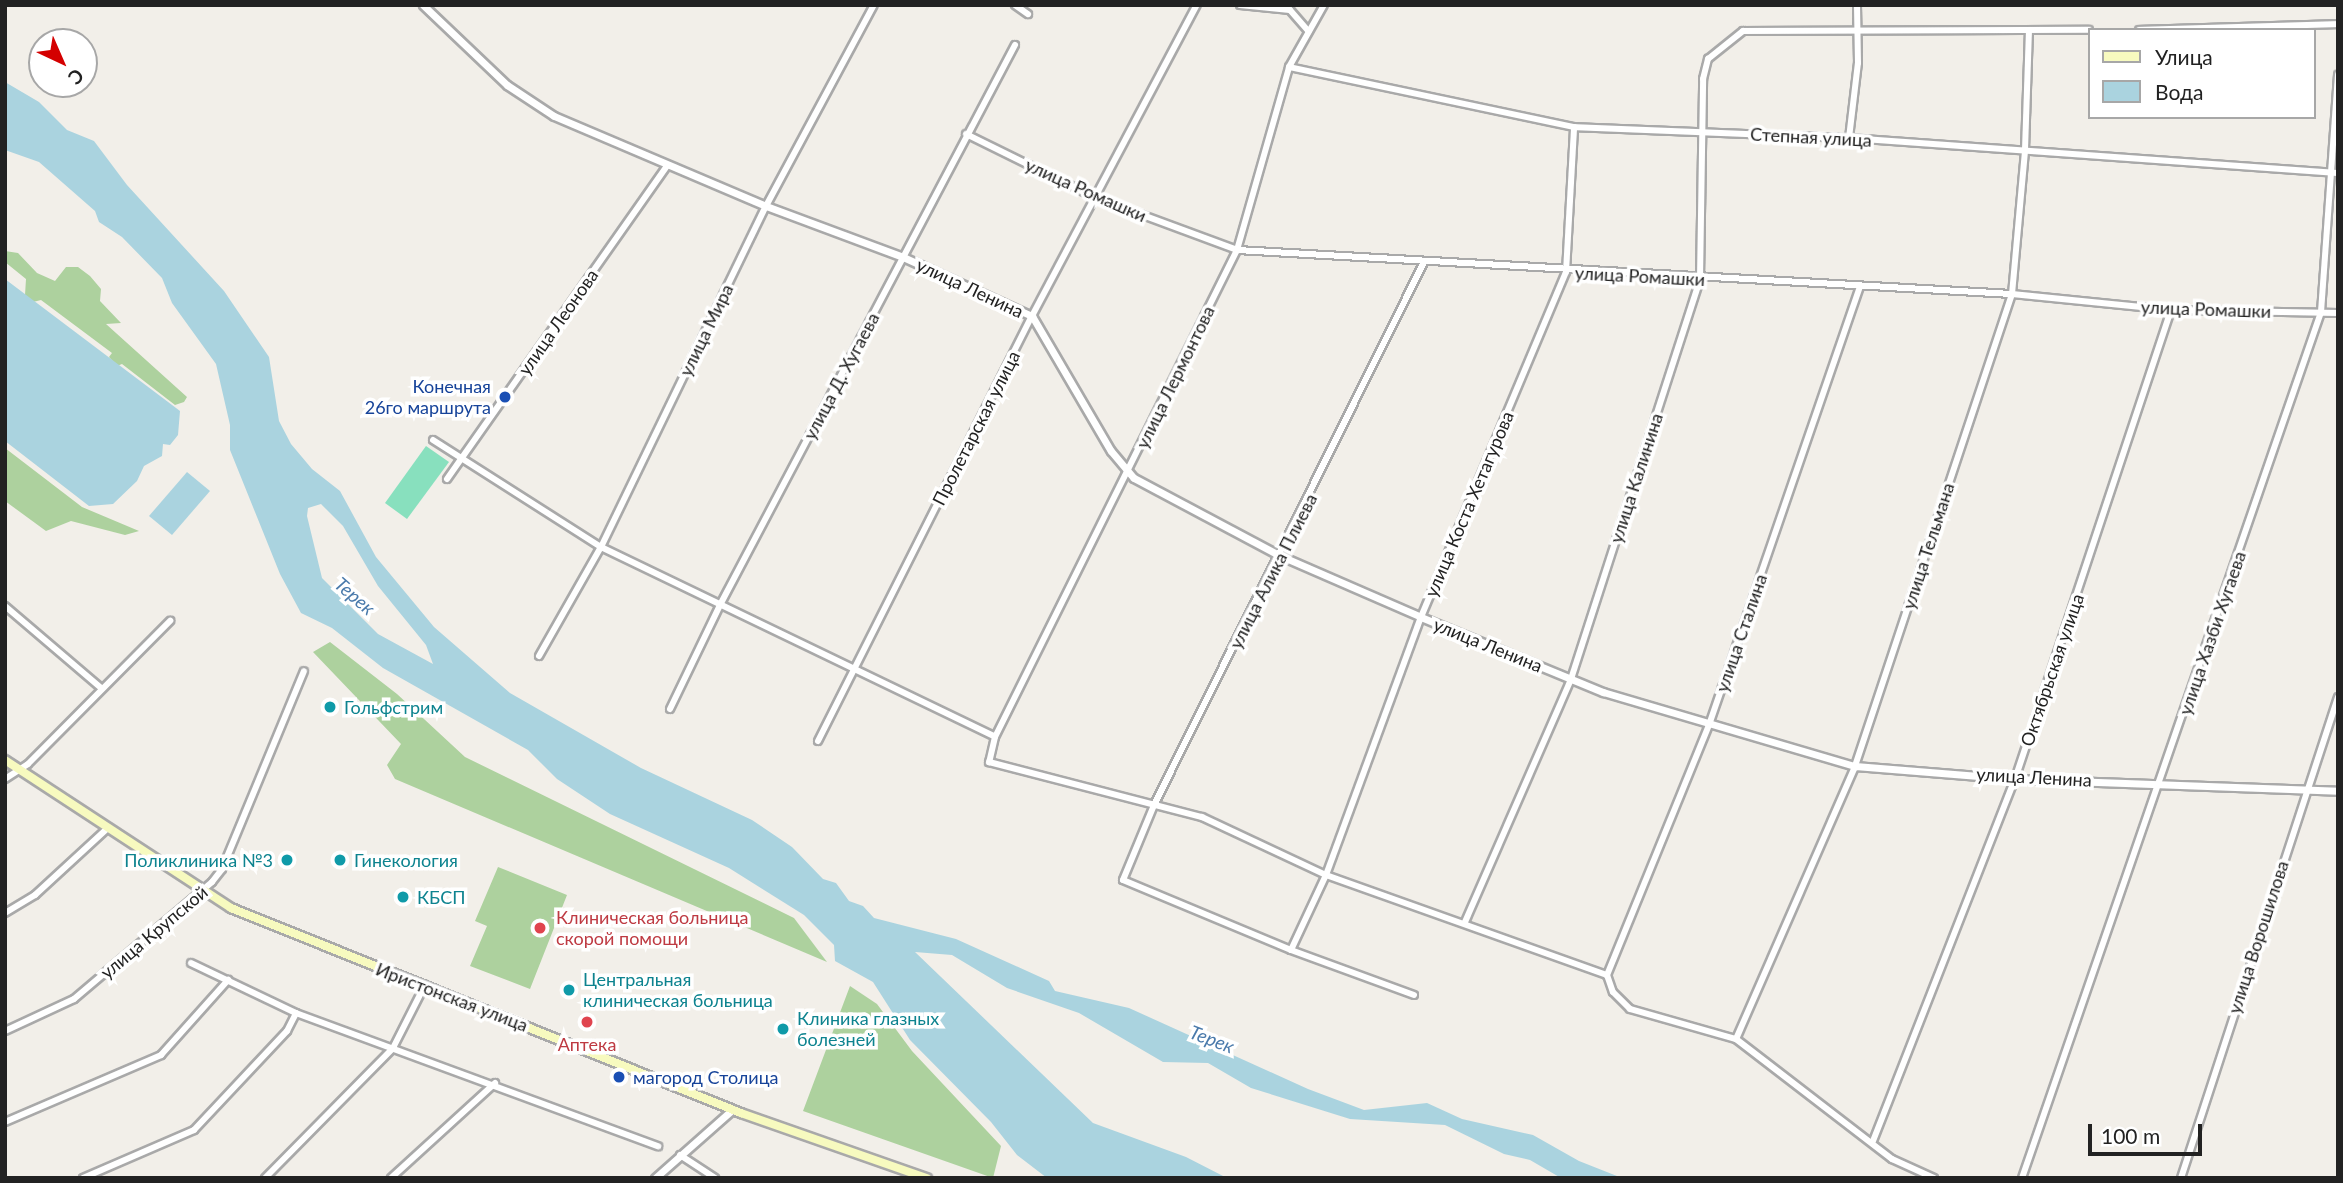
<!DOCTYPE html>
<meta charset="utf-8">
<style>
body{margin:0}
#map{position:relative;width:2343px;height:1183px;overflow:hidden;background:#f2efe9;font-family:Lato,sans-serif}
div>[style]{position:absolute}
.forest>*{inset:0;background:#add19e}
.pitch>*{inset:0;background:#88e0be}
.water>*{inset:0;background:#aad3df}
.roads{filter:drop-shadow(2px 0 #a9a9a9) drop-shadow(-2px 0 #a9a9a9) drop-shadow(0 2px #a9a9a9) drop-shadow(0 -2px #a9a9a9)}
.minor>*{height:6px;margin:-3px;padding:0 3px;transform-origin:3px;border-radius:3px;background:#fff}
.tertiary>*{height:7px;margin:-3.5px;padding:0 3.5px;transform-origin:3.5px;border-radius:3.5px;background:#fff}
.secondary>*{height:8px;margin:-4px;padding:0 4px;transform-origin:4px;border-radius:4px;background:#f7fabf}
.dots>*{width:19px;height:19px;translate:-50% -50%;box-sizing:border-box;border:4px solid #fff;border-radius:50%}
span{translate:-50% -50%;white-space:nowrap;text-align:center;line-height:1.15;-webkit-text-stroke:7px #fff;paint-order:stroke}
.street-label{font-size:18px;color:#222}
.transit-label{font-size:18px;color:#164399}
.right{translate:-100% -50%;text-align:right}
.left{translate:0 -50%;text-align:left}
.culture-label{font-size:18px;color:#0d838f}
.health-label{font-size:18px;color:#be3a42}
.water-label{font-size:19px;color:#4a7aab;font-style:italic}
.frame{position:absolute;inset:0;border:7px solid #222;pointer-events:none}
.legend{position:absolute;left:2088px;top:28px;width:228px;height:91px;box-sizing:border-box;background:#fff;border:2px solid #a7a7a7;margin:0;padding:9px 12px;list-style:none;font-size:21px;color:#222}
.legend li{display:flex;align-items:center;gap:14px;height:35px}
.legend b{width:35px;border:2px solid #a7a7a7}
.north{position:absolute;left:28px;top:28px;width:70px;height:70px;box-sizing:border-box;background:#fff;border:2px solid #a7a7a7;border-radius:50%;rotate:136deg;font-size:19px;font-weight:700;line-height:28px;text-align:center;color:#222}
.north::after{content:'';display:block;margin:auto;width:24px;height:32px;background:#d40000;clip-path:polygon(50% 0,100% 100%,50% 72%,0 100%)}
.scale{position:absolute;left:2088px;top:1124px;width:114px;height:32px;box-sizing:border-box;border:4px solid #222;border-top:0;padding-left:9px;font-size:21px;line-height:24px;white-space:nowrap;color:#222;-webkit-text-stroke:5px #fff;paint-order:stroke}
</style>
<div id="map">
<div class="forest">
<div style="clip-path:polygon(5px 251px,18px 253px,37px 273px,55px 281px,66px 267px,78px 267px,90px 276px,101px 289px,100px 301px,121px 323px,106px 324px,187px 397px,184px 402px,175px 405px,122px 364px,117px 366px,109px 357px,112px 353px,41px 300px,33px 302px,25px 295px,26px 279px,5px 262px)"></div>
<div style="clip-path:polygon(5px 448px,82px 507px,139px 531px,125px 535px,71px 521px,46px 531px,5px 501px)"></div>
<div style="clip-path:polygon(330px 642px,397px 694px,465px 757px,794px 918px,827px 962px,395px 779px,387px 765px,401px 744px,313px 652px)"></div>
<div style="clip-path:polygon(498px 867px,567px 895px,530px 989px,470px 966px,487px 926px,475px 921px)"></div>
<div style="clip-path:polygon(850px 986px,877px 1004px,912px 1051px,1001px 1146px,993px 1178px,803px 1111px)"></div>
</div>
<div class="pitch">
<div style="clip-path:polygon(426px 446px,449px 462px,407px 519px,385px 503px)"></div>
</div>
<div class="water">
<div style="clip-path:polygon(evenodd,5px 82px,39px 102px,67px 130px,94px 141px,127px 185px,224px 291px,269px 357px,279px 421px,291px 444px,312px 469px,340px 491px,376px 557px,434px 627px,510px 693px,641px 768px,752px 820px,792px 847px,823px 879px,836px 883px,849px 901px,863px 906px,874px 918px,956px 939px,1049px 981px,1055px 991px,1129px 1008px,1308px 1089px,1364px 1110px,1427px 1103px,1462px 1119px,1533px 1135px,1579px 1161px,1622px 1178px,1561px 1178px,1530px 1160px,1504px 1154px,1445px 1125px,1350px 1119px,1251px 1088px,1208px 1063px,1163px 1062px,1079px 1013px,1007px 988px,952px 955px,915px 952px,1093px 1123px,1186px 1157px,1227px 1178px,1047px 1178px,1017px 1155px,991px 1122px,910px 1040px,873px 982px,835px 961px,834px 945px,804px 915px,729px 868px,610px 814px,557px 779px,528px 750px,383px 668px,332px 628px,301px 613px,280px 574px,230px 450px,230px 425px,216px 364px,172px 303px,162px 278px,122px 237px,99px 222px,95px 211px,39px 162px,5px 150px,5px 82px,321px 504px,343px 526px,378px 586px,426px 645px,433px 664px,378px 634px,322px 578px,307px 516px,308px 508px,321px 504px)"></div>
<div style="clip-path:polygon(5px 279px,180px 411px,178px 435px,170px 445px,163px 444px,162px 456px,144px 466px,137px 481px,113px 504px,89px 506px,5px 441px)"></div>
<div style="clip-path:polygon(187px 472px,210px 491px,172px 535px,149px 516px)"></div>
</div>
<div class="roads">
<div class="minor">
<div style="left:1015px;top:5px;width:16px;rotate:35deg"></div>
<div style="left:1240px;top:5px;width:50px;rotate:5.7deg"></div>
<div style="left:1290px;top:10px;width:28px;rotate:49deg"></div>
<div style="left:2139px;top:30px;width:199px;rotate:-1.7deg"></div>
<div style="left:1289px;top:67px;width:291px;rotate:11.9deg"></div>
<div style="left:1574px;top:127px;width:275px;rotate:2.3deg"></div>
<div style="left:1849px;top:138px;width:490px;rotate:4.1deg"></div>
<div style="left:966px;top:134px;width:143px;rotate:26.2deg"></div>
<div style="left:1094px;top:197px;width:153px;rotate:20.3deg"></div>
<div style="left:1237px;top:250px;width:776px;rotate:3.25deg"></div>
<div style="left:2012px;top:294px;width:160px;rotate:5.7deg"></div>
<div style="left:2171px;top:310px;width:167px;rotate:1deg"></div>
<div style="left:1849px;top:138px;width:76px;rotate:-83.2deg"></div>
<div style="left:1858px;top:63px;width:58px;rotate:-91deg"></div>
<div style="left:433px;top:440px;width:199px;rotate:32.5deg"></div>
<div style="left:601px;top:547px;width:437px;rotate:25.7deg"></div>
<div style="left:995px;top:737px;width:26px;rotate:103deg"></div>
<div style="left:989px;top:762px;width:220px;rotate:14.5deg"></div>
<div style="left:1202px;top:817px;width:137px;rotate:25.1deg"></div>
<div style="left:1326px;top:875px;width:298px;rotate:19.6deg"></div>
<div style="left:1607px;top:975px;width:18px;rotate:71deg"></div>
<div style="left:1613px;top:992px;width:24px;rotate:45deg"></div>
<div style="left:1630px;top:1009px;width:110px;rotate:15.8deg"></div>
<div style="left:1736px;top:1039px;width:197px;rotate:37.6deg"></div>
<div style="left:1892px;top:1159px;width:46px;rotate:24.3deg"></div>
<div style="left:447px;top:479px;width:384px;rotate:-54.9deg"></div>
<div style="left:5px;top:606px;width:126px;rotate:40.5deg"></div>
<div style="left:539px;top:656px;width:125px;rotate:-60.4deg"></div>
<div style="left:601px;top:547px;width:379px;rotate:-64.2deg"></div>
<div style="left:766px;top:206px;width:228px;rotate:-61.8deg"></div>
<div style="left:670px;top:709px;width:115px;rotate:-64.3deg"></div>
<div style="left:720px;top:605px;width:633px;rotate:-62.22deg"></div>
<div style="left:995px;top:737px;width:544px;rotate:-63.58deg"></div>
<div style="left:1237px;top:250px;width:190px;rotate:-74.1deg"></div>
<div style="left:1289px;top:67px;width:71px;rotate:-60.6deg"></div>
<div style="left:818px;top:741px;width:476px;rotate:-63.3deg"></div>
<div style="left:1032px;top:316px;width:352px;rotate:-62.1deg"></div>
<div style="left:5px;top:779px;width:27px;rotate:-33deg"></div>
<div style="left:28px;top:764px;width:202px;rotate:-45.2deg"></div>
<div style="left:5px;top:913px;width:35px;rotate:-31deg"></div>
<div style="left:35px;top:895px;width:100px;rotate:-42.6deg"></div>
<div style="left:1465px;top:922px;width:265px;rotate:-66.4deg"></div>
<div style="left:1571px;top:679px;width:420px;rotate:-72.1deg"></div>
<div style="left:1700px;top:279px;width:200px;rotate:-89.1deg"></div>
<div style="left:1703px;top:79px;width:21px;rotate:-76deg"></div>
<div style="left:1708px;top:59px;width:45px;rotate:-38.7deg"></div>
<div style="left:1743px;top:31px;width:346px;rotate:-0.2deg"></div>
<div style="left:1291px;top:950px;width:83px;rotate:-65deg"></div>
<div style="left:1326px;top:875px;width:275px;rotate:-69.8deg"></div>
<div style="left:1421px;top:617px;width:374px;rotate:-67.2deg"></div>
<div style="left:1566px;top:272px;width:145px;rotate:-86.8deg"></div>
<div style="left:191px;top:963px;width:116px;rotate:25.5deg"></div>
<div style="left:296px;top:1013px;width:386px;rotate:20.2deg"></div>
<div style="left:1607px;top:975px;width:270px;rotate:-67.8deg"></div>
<div style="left:1709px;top:725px;width:463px;rotate:-71deg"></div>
<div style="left:1414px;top:995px;width:131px;rotate:-159.9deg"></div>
<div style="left:1291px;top:950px;width:182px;rotate:-157.4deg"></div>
<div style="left:1123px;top:880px;width:81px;rotate:-67.5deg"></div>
<div style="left:1154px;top:805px;width:606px;rotate:-63.56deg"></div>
<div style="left:5px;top:1031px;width:76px;rotate:-24.9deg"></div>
<div style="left:74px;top:999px;width:181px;rotate:-40.3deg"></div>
<div style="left:212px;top:882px;width:16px;rotate:-52deg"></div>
<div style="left:222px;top:869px;width:214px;rotate:-67.5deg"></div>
<div style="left:1736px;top:1039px;width:298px;rotate:-66.4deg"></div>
<div style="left:1855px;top:766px;width:497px;rotate:-71.6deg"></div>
<div style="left:2012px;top:294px;width:145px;rotate:-84.8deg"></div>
<div style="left:2025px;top:150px;width:119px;rotate:-88.1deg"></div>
<div style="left:5px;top:1122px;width:170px;rotate:-23.2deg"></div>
<div style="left:161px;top:1055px;width:101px;rotate:-48.2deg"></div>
<div style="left:1873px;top:1141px;width:389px;rotate:-68.6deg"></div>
<div style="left:2015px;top:779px;width:494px;rotate:-71.6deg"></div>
<div style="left:680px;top:1155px;width:42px;rotate:33.3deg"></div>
<div style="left:83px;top:1178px;width:121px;rotate:-23.4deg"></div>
<div style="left:194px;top:1130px;width:136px;rotate:-46.8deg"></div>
<div style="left:287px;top:1031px;width:20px;rotate:-63deg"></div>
<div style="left:265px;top:1178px;width:182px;rotate:-45.4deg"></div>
<div style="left:393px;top:1048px;width:71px;rotate:-63.1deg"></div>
<div style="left:391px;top:1178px;width:141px;rotate:-42.4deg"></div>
<div style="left:2022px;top:1178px;width:916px;rotate:-70.95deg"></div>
<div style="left:2321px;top:312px;width:238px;rotate:-85.9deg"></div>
<div style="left:2181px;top:1178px;width:506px;rotate:-71.92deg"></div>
</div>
<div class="tertiary">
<div style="left:423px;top:5px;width:116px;rotate:43.6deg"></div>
<div style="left:507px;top:85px;width:56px;rotate:33.4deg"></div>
<div style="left:554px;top:116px;width:230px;rotate:23deg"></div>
<div style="left:766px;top:206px;width:146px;rotate:20.4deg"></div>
<div style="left:903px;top:257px;width:142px;rotate:24.6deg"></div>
<div style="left:1032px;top:316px;width:156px;rotate:59.7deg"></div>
<div style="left:1111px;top:451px;width:35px;rotate:50deg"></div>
<div style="left:1134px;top:478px;width:166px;rotate:28deg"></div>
<div style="left:1281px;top:556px;width:153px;rotate:23.5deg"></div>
<div style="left:1421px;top:617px;width:197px;rotate:22.4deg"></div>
<div style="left:1603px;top:692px;width:263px;rotate:16.4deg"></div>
<div style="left:1855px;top:766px;width:161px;rotate:4.6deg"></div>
<div style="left:2015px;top:779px;width:323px;rotate:2.1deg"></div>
<div style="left:655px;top:1178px;width:104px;rotate:-41.5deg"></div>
</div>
<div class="secondary">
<div style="left:5px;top:760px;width:270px;rotate:33.2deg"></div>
<div style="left:231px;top:908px;width:550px;rotate:21.9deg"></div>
<div style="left:741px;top:1113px;width:197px;rotate:19.3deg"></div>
</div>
</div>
<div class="dots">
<div style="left:505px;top:397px;background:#1a4fb4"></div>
<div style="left:330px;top:707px;background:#0f9aa8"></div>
<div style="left:287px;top:860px;background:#0f9aa8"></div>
<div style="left:340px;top:860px;background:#0f9aa8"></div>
<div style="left:403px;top:897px;background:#0f9aa8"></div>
<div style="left:540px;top:928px;background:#e0444e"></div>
<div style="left:569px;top:990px;background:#0f9aa8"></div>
<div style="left:587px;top:1022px;background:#e0444e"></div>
<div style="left:783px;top:1029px;background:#0f9aa8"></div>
<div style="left:619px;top:1077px;background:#1a4fb4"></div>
</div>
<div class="street-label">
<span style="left:1811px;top:137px;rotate:3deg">Степная улица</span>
<span style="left:1086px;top:190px;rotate:24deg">улица Ромашки</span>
<span style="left:1640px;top:276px;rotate:3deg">улица Ромашки</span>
<span style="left:970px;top:288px;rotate:25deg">улица Ленина</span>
<span style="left:2206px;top:309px;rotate:2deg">улица Ромашки</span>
<span style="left:558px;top:322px;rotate:-55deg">улица Леонова</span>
<span style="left:706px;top:330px;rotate:-64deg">улица Мира</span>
<span style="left:841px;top:376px;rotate:-62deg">улица Д. Хугаева</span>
<span style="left:1175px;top:377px;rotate:-64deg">улица Лермонтова</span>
<span style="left:976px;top:428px;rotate:-63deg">Пролетарская улица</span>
<span style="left:1636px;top:478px;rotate:-72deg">улица Калинина</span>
<span style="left:1469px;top:504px;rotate:-67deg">улица Коста Хетагурова</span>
<span style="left:1928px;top:546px;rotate:-72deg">улица Тельмана</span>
<span style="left:1273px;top:571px;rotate:-63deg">улица Алика Плиева</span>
<span style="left:1741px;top:633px;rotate:-71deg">улица Сталина</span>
<span style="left:2212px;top:633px;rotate:-71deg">улица Хазби Хугаева</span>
<span style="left:1488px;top:645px;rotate:22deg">улица Ленина</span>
<span style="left:2052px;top:670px;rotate:-71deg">Октябрьская улица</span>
<span style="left:2034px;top:777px;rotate:3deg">улица Ленина</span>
<span style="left:154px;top:932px;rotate:-40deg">улица Крупской</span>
<span style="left:2258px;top:937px;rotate:-72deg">улица Ворошилова</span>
<span style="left:452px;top:997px;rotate:21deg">Иристонская улица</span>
</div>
<div class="transit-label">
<span class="right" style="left:491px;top:397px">Конечная<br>26го маршрута</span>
<span class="left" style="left:633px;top:1077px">магород Столица</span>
</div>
<div class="culture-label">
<span class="left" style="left:344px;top:707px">Гольфстрим</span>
<span class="right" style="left:273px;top:860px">Поликлиника №3</span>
<span class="left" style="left:354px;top:860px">Гинекология</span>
<span class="left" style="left:417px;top:897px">КБСП</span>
<span class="left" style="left:583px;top:990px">Центральная<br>клиническая больница</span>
<span class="left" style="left:797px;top:1029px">Клиника глазных<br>болезней</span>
</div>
<div class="health-label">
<span class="left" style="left:556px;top:928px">Клиническая больница<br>скорой помощи</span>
<span style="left:587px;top:1044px">Аптека</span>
</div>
<div class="water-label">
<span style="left:355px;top:596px;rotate:41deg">Терек</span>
<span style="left:1212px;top:1039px;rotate:21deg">Терек</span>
</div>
<div class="frame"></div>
<ul class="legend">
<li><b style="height:9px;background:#f7fabf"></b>Улица</li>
<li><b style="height:19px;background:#aad3df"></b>Вода</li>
</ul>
<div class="north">С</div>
<div class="scale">100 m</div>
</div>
